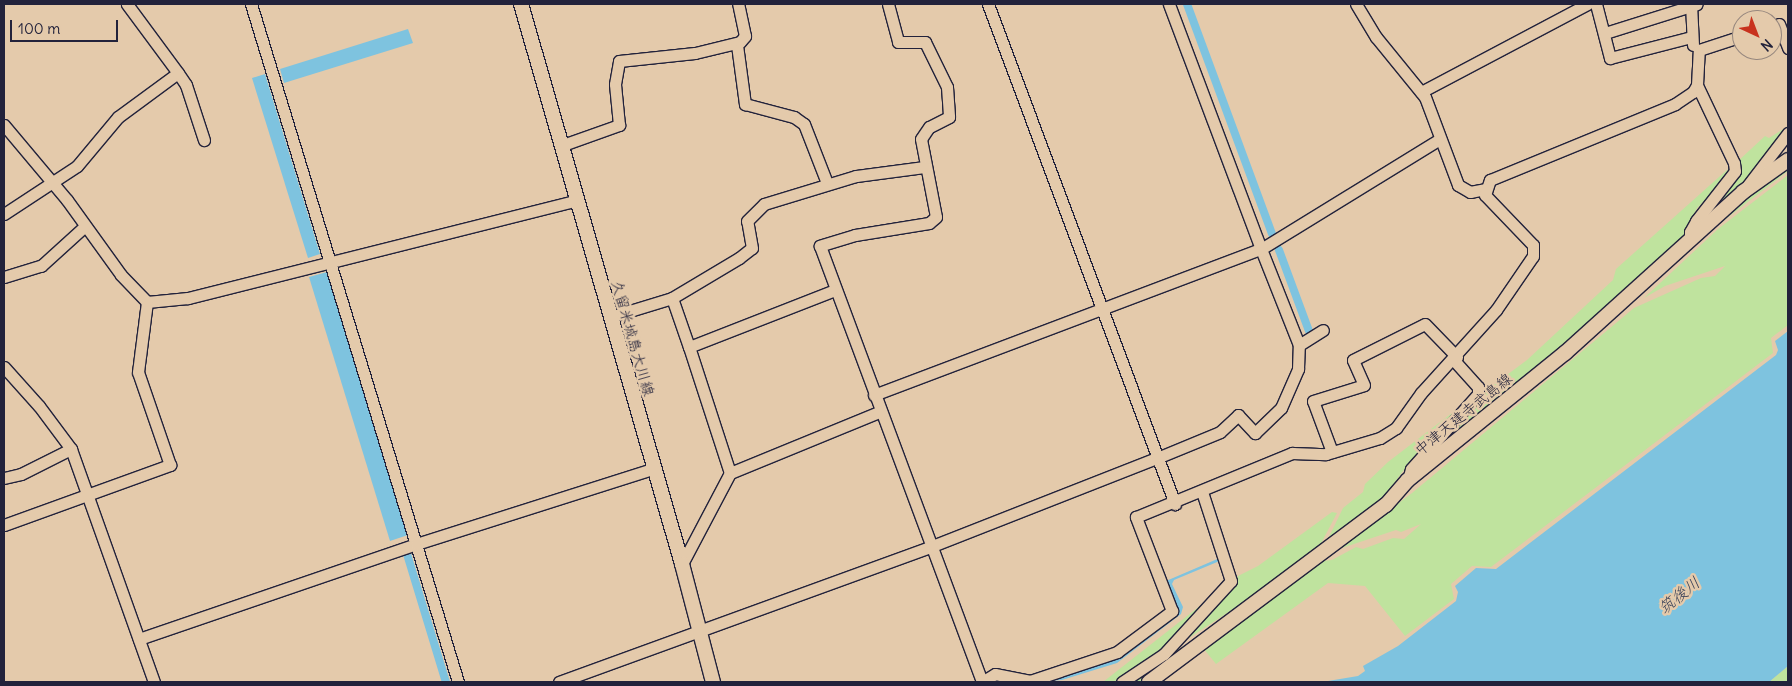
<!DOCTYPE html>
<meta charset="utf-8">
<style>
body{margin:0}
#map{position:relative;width:1792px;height:686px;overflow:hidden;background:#e4caab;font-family:Delius,"Klee One",sans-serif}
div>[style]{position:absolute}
.green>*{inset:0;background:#bfe39e}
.water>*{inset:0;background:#7ec3df}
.canal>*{height:8px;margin:-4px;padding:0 4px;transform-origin:4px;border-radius:4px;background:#7ec3df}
.roads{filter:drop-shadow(1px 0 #22223b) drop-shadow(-1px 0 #22223b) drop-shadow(0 1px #22223b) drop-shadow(0 -1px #22223b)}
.minor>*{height:11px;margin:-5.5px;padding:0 5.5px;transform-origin:5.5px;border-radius:5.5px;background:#e4caab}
.major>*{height:14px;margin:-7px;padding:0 7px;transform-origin:7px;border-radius:7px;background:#e4caab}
span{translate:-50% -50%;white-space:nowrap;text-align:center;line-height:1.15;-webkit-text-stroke:5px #e4caab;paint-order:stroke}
.street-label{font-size:15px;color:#22223b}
.water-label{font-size:16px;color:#303a54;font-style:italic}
.frame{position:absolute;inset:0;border:5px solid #22223b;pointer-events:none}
.north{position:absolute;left:1732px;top:10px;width:50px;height:50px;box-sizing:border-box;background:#e4caab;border:1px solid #96877e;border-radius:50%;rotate:137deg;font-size:14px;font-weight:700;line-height:20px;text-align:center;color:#22223b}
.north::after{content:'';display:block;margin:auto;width:18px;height:22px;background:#c8321e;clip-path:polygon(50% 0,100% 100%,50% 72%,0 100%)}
.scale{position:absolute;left:10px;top:20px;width:108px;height:22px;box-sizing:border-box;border:2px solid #22223b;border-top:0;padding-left:6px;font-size:15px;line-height:18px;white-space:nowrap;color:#22223b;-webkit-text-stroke:4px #e4caab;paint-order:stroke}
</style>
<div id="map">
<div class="green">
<div style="clip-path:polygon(1788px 126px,1746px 183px,1697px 225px,1737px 162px,1765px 136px,1769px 138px)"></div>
<div style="clip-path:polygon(1788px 166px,1788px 171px,1714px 228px,1543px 380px,1409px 485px,1755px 189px)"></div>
<div style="clip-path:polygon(1728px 169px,1725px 181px,1697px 208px,1683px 238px,1571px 342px,1430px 456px,1484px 392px,1527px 360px,1613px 280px,1616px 269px)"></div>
<div style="clip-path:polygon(1788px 175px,1788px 325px,1771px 338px,1773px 353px,1491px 567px,1472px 566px,1451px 584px,1454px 599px,1405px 636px,1365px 586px,1328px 583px,1216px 664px,1203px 648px,1321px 561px,1332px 560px,1356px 547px,1363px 549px,1393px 538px,1404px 539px,1421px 524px,1401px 532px,1396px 530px,1336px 550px,1412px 493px,1634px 308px,1701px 278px,1715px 276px,1725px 266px,1665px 286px,1644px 298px,1718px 229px)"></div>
<div style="clip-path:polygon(1465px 403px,1427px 451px,1403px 471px,1380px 503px,1324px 547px,1343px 508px,1363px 492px,1365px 484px,1388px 462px)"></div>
<div style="clip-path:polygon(1332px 512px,1337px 513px,1316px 553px,1251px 602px,1241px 604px,1175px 647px,1238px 576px,1258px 566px)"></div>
<div style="clip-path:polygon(1215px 594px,1165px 649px,1117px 682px,1103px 682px)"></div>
<div style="clip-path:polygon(1233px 615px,1141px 682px,1127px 682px)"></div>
<div style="clip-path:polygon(1788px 666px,1788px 682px,1769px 682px)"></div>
</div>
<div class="water">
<div style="clip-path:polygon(408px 29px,413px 43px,284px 83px,280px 69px)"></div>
<div style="clip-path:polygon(265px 74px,320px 254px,308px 258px,252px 78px)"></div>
<div style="clip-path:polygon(327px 272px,408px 535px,390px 541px,309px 277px)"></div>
<div style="clip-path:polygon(1788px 331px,1788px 666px,1769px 682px,1322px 682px,1358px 676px,1365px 671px,1363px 666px,1398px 646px,1456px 601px,1458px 592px,1455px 586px,1476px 568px,1496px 569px,1776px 355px,1778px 350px,1775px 341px)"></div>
<div style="clip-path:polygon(1222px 557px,1222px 560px,1174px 580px,1172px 584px,1183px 607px,1181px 614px,1117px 663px,1062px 680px,1035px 682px,1059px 677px,1174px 615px,1166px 581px)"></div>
</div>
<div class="canal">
<div style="left:1187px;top:4px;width:245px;rotate:69.7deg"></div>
<div style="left:1279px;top:250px;width:86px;rotate:69.7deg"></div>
<div style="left:407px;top:554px;width:134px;rotate:73.1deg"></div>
</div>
<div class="roads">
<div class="minor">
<div style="left:251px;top:4px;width:709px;rotate:73.02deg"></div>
<div style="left:888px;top:4px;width:39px;rotate:75deg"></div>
<div style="left:898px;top:42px;width:27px"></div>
<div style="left:925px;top:42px;width:50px;rotate:63.9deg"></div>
<div style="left:947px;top:87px;width:30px;rotate:86deg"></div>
<div style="left:949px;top:117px;width:22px;rotate:153deg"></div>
<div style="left:929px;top:127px;width:14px;rotate:124deg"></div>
<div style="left:921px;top:139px;width:79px;rotate:79.1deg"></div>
<div style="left:936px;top:217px;width:9px;rotate:139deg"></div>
<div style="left:929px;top:223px;width:75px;rotate:170.8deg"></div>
<div style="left:855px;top:235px;width:37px;rotate:163deg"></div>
<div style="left:820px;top:246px;width:465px;rotate:69.6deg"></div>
<div style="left:988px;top:4px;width:534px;rotate:69.49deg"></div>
<div style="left:1356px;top:4px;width:39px;rotate:59deg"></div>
<div style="left:1376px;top:37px;width:77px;rotate:50.8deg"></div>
<div style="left:1425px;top:97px;width:94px;rotate:69.4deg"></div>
<div style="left:1458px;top:185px;width:14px;rotate:30deg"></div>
<div style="left:1470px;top:192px;width:15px;rotate:-11deg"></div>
<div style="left:1596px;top:4px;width:56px;rotate:75.5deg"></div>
<div style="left:1610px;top:58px;width:84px;rotate:-14.5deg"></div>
<div style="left:1691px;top:4px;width:41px;rotate:87.2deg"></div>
<div style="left:1779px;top:24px;width:26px;rotate:69deg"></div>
<div style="left:1605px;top:33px;width:96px;rotate:-17.5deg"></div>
<div style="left:737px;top:45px;width:60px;rotate:82.3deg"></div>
<div style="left:745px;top:104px;width:51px;rotate:14.9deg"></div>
<div style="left:794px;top:117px;width:12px;rotate:35deg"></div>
<div style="left:804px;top:124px;width:63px;rotate:68.7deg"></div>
<div style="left:178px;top:73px;width:14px;rotate:56deg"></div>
<div style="left:186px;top:85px;width:58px;rotate:71.9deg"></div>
<div style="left:1421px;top:92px;width:188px;rotate:-27.9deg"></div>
<div style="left:4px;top:125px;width:98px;rotate:50deg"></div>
<div style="left:67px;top:200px;width:92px;rotate:54.2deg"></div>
<div style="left:121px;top:275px;width:37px;rotate:46deg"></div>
<div style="left:147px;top:302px;width:41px;rotate:-5.6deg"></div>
<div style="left:188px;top:298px;width:401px;rotate:-14.1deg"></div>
<div style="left:560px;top:146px;width:63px;rotate:-19.6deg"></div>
<div style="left:619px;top:125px;width:41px;rotate:-95.6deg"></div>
<div style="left:615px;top:84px;width:23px;rotate:-80deg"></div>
<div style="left:619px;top:61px;width:76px;rotate:-6deg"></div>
<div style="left:695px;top:53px;width:46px;rotate:-13.7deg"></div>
<div style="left:740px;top:42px;width:8px;rotate:-50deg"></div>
<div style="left:745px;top:36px;width:33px;rotate:-102deg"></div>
<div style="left:1748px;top:185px;width:66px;rotate:-52.4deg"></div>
<div style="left:4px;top:214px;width:87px;rotate:-33.3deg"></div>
<div style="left:77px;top:166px;width:64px;rotate:-50.1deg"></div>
<div style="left:118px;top:117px;width:74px;rotate:-36.3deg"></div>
<div style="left:178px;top:73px;width:86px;rotate:-126.5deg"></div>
<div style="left:1690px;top:239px;width:7px;rotate:-90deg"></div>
<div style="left:1690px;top:232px;width:13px;rotate:-61deg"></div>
<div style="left:1696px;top:221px;width:63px;rotate:-52deg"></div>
<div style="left:1735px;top:171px;width:8px;rotate:-97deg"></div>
<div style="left:1734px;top:163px;width:86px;rotate:-115.4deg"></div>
<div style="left:4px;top:277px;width:39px;rotate:-17deg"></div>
<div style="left:41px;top:266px;width:58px;rotate:-42.2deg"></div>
<div style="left:672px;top:298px;width:52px;rotate:70.9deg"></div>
<div style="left:689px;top:347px;width:157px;rotate:-21.3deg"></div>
<div style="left:610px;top:317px;width:65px;rotate:-17deg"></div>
<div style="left:672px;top:298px;width:78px;rotate:-30.8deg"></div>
<div style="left:739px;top:258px;width:16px;rotate:-38deg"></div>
<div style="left:752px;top:248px;width:27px;rotate:-100deg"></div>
<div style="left:747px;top:221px;width:24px;rotate:-45deg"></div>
<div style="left:764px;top:204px;width:96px;rotate:-16.9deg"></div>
<div style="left:856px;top:176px;width:69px;rotate:-7.5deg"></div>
<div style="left:1299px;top:345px;width:103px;rotate:-111.6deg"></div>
<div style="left:1261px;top:249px;width:210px;rotate:-31.6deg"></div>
<div style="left:4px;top:367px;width:52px;rotate:48.1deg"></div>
<div style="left:39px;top:406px;width:54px;rotate:53.3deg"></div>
<div style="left:71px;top:449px;width:247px;rotate:70.4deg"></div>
<div style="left:874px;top:395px;width:414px;rotate:-20.7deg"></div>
<div style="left:1261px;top:249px;width:262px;rotate:-110.6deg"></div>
<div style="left:1332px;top:452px;width:54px;rotate:-110.4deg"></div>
<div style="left:1313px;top:401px;width:53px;rotate:-17.4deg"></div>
<div style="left:1364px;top:385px;width:27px;rotate:-114deg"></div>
<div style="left:1353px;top:360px;width:80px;rotate:-26.6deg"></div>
<div style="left:1425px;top:324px;width:46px;rotate:45.9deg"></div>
<div style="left:730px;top:473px;width:163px;rotate:-22.3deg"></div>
<div style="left:4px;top:478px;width:17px;rotate:-13deg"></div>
<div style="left:21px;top:474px;width:56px;rotate:-26.6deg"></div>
<div style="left:1408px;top:480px;width:11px;rotate:-75deg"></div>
<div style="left:1411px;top:469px;width:101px;rotate:-48.2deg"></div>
<div style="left:1478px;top:394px;width:7px;rotate:-90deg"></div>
<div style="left:1478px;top:387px;width:36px;rotate:-132deg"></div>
<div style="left:4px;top:525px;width:177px;rotate:-19.9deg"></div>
<div style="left:170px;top:465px;width:98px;rotate:-109deg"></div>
<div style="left:138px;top:372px;width:71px;rotate:-82.7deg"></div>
<div style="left:682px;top:564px;width:103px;rotate:-62.2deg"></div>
<div style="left:730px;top:473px;width:133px;rotate:-108deg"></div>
<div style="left:139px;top:639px;width:293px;rotate:-18.9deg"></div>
<div style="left:416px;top:544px;width:249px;rotate:-17.6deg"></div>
<div style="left:559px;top:682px;width:397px;rotate:-20deg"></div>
<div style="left:932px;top:546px;width:242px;rotate:-21.4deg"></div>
<div style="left:1157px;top:458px;width:68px;rotate:-22.4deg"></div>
<div style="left:1220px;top:432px;width:25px;rotate:-43deg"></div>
<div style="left:1238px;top:415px;width:25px;rotate:47deg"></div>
<div style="left:1255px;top:433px;width:36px;rotate:-44deg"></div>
<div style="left:1281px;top:408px;width:43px;rotate:-66.4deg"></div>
<div style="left:1298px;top:369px;width:24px;rotate:-88deg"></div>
<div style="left:1299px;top:345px;width:28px;rotate:-32deg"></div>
<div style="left:982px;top:682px;width:15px;rotate:-32deg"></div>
<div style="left:995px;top:674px;width:36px;rotate:11deg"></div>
<div style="left:1030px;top:681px;width:92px;rotate:-18.4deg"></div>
<div style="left:1117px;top:652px;width:69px;rotate:-36.7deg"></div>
<div style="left:1172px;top:611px;width:101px;rotate:-111deg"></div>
<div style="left:1136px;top:517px;width:169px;rotate:-22.3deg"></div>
<div style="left:1292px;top:453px;width:34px;rotate:2deg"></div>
<div style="left:1326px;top:454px;width:56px;rotate:-16.5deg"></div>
<div style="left:1380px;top:438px;width:19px;rotate:-32deg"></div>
<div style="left:1396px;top:428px;width:43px;rotate:-54.5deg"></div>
<div style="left:1421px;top:393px;width:112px;rotate:-47.9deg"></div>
<div style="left:1496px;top:310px;width:65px;rotate:-55.6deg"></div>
<div style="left:1533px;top:256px;width:11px;rotate:-90deg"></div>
<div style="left:1533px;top:245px;width:69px;rotate:-133.8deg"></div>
<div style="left:1485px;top:195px;width:16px;rotate:-72deg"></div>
<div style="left:1490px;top:180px;width:200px;rotate:-22.3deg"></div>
<div style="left:1675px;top:104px;width:22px;rotate:-34deg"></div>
<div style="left:1693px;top:92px;width:8px;rotate:-60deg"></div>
<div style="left:1697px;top:85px;width:35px;rotate:-87deg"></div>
<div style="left:1699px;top:50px;width:45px;rotate:-18deg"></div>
<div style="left:1122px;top:682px;width:50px;rotate:-33.7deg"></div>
<div style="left:1164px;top:654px;width:99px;rotate:-47.5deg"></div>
<div style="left:1231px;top:581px;width:94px;rotate:-108deg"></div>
</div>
<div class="major">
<div style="left:521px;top:4px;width:583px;rotate:73.96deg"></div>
<div style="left:682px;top:564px;width:122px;rotate:75.3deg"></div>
<div style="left:1149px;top:682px;width:296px;rotate:-36.8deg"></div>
<div style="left:1386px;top:505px;width:33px;rotate:-49deg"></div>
<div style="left:1408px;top:480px;width:202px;rotate:-39deg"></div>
<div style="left:1565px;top:353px;width:240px;rotate:-42.1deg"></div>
<div style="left:1743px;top:192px;width:55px;rotate:-35.4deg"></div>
</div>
</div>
<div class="street-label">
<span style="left:633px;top:338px;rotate:74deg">久留米城島大川線</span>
<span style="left:1463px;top:414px;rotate:-39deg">中津天建寺武島線</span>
</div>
<div class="water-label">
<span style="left:1679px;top:595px;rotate:-39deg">筑後川</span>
</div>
<div class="frame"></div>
<div class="north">N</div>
<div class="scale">100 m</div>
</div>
